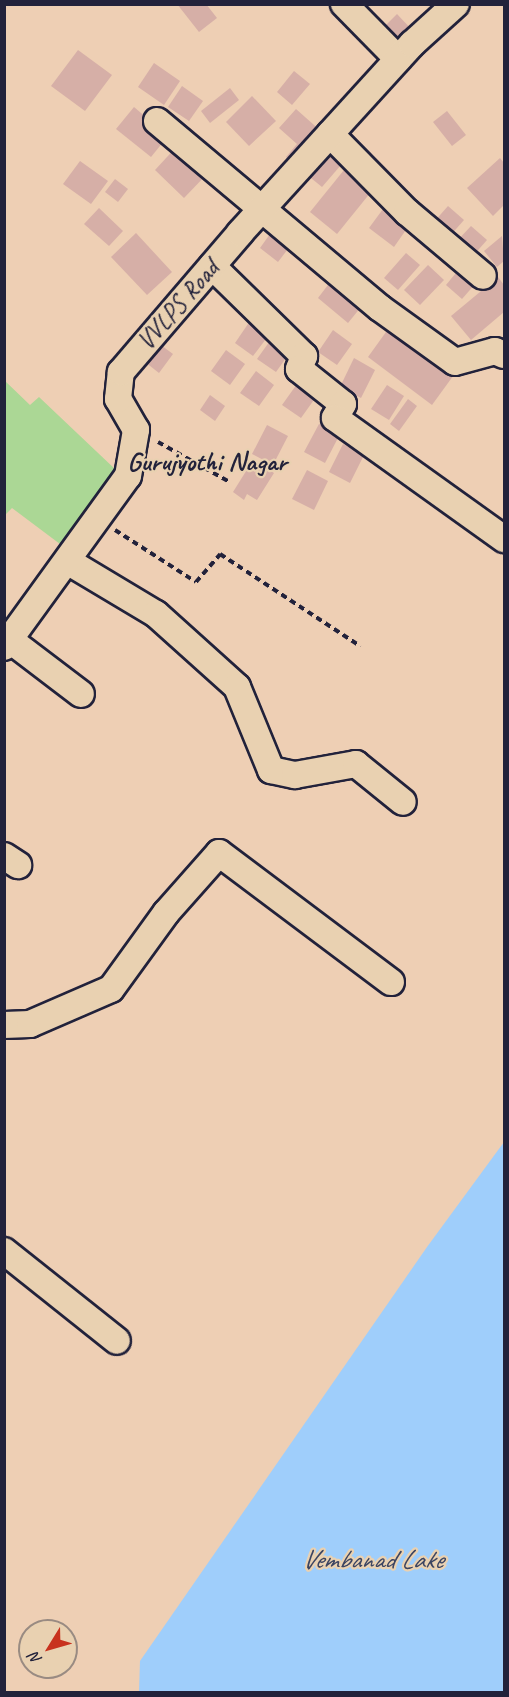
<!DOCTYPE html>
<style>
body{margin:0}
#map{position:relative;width:509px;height:1697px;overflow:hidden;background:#eecfb4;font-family:Caveat,sans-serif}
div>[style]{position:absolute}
.green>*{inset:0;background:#abd795}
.water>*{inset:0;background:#9fcefb}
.building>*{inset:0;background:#d6afa7}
.path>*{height:4px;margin-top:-2px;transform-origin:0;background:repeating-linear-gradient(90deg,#22223b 0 6px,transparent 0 10.5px)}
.roads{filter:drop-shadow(2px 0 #22223b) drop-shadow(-2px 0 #22223b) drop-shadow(0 2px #22223b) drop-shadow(0 -2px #22223b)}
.minor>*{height:26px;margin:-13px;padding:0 13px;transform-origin:13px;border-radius:13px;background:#e9d1b1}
span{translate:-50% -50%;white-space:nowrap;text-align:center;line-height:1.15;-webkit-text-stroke:4.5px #e9d1b1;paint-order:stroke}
.street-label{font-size:26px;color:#22223b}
.neighbourhood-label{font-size:27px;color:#22223b;font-weight:700}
.water-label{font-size:27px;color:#3b4461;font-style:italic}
.frame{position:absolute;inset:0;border:6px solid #22223b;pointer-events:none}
.north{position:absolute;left:18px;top:1619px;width:60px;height:60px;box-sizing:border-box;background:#e9d1b1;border:2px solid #998b82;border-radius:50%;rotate:233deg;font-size:16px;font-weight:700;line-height:24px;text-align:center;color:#22223b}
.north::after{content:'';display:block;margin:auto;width:21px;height:27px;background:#c8321e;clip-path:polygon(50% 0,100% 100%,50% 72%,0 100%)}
</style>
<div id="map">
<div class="green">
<div style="clip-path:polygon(4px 380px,30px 405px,39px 397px,116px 470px,60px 544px,12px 508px,5px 515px)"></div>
</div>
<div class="water">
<div style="clip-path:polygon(504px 1142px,504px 1692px,139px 1692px,140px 1661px,427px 1247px)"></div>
</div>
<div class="building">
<div style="clip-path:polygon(177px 4px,206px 4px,217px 18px,199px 32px)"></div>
<div style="clip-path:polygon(397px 14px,413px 31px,399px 44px,383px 28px)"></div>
<div style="clip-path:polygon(78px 50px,112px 75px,85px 111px,51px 86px)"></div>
<div style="clip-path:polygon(154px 63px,180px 81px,164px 105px,138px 87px)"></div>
<div style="clip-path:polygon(294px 71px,310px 84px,292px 105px,277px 92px)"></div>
<div style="clip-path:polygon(182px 86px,203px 101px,189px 121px,168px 107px)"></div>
<div style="clip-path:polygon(230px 88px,239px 100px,210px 123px,201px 111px)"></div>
<div style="clip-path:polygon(252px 96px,276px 121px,249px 146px,226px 122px)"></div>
<div style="clip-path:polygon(134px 107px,168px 136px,151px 157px,116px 129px)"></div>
<div style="clip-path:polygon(296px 109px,323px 133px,294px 164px,286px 157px,297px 144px,279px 128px)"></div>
<div style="clip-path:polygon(447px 111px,466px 135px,452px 146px,433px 122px)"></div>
<div style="clip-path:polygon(179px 144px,208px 173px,184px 198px,155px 170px)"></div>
<div style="clip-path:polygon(332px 145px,347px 158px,322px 187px,306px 174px)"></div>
<div style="clip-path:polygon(500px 158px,504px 163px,504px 205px,493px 216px,467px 188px)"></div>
<div style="clip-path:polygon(80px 161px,108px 181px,91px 204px,63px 184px)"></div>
<div style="clip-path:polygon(344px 170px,371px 192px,337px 234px,310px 212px)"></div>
<div style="clip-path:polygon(115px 179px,128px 189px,118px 202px,105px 192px)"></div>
<div style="clip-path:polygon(448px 206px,464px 220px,449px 237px,433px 223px)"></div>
<div style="clip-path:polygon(99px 208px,123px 231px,109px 246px,84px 224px)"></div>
<div style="clip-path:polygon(383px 209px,408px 227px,394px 247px,369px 228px)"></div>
<div style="clip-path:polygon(471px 226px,487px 240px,472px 257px,456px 242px)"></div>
<div style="clip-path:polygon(275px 227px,294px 241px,278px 262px,260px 248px)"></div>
<div style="clip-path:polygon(136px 233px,172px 272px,147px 295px,111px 257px)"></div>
<div style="clip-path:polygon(502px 236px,504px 261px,497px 267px,484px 251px)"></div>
<div style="clip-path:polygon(406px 253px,420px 265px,398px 290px,384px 278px)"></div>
<div style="clip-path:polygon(428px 265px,444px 280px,420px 305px,404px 290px)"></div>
<div style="clip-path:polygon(460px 268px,476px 283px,462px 299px,446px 285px)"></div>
<div style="clip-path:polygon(498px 277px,504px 285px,504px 312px,471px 340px,451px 316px)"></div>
<div style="clip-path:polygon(331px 281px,361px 307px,348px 323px,318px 298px)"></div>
<div style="clip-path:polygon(250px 321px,269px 335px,253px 356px,235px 343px)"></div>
<div style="clip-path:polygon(391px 325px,456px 372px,432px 405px,368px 357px)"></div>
<div style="clip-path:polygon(333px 330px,352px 344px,337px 365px,318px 352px)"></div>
<div style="clip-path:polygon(272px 338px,291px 351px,276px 372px,257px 359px)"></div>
<div style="clip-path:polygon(154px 340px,173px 354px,159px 373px,140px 358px)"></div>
<div style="clip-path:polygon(226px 350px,245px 364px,230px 385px,211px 371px)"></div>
<div style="clip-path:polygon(354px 358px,375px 370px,361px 398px,340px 387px)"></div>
<div style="clip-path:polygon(256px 371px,274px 385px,259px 406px,240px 393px)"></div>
<div style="clip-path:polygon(297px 384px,316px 397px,301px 418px,282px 405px)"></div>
<div style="clip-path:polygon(387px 385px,404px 396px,389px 420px,371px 409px)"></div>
<div style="clip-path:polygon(210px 395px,225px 406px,215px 421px,200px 410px)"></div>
<div style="clip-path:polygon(408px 399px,417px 406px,399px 431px,390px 424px)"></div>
<div style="clip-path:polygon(319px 424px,340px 434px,325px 463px,304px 452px)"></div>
<div style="clip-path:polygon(267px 425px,288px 436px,273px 465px,252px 454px)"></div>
<div style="clip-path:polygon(343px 444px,364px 455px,350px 483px,329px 472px)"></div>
<div style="clip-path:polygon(253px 460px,274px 473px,257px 500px,247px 494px,244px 500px,233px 492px)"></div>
<div style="clip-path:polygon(307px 470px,328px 481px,314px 510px,292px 499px)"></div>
</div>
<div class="path">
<div style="left:158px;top:442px;width:82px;rotate:29.1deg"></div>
<div style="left:115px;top:530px;width:96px;rotate:32.7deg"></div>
<div style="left:196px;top:582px;width:37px;rotate:-49deg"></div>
<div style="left:220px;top:554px;width:168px;rotate:33.3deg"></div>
</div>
<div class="roads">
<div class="minor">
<div style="left:344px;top:4px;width:77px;rotate:45.5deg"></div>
<div style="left:157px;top:121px;width:291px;rotate:40deg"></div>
<div style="left:380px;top:308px;width:92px;rotate:35.8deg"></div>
<div style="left:455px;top:362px;width:41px;rotate:-15.4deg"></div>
<div style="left:495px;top:351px;width:10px;rotate:24deg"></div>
<div style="left:330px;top:134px;width:110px;rotate:45.4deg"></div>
<div style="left:407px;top:212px;width:99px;rotate:40.1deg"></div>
<div style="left:212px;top:266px;width:129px;rotate:44.4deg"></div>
<div style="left:304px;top:356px;width:14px;rotate:111deg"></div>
<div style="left:299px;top:369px;width:56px;rotate:38.5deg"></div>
<div style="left:343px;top:404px;width:16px;rotate:120deg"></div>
<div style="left:335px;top:418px;width:208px;rotate:35.6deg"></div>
<div style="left:69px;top:562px;width:101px;rotate:30.9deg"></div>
<div style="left:156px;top:614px;width:109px;rotate:42deg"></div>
<div style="left:237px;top:687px;width:90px;rotate:67.7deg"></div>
<div style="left:271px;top:770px;width:25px;rotate:12deg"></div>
<div style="left:295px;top:775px;width:62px;rotate:-10.2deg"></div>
<div style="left:356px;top:764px;width:60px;rotate:39deg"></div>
<div style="left:10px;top:640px;width:89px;rotate:37.3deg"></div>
<div style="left:4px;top:647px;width:211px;rotate:-54.1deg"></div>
<div style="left:128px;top:476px;width:47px;rotate:-80.1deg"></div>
<div style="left:136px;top:430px;width:36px;rotate:-120deg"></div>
<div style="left:118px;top:399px;width:27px;rotate:-84deg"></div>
<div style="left:121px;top:372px;width:183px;rotate:-49.4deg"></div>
<div style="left:240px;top:233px;width:256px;rotate:-47.7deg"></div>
<div style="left:412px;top:44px;width:59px;rotate:-42.3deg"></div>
<div style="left:4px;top:856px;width:17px;rotate:33deg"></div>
<div style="left:4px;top:1025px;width:26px;rotate:-2deg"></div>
<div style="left:30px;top:1024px;width:88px;rotate:-23.4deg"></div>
<div style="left:111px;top:989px;width:94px;rotate:-54.1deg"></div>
<div style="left:166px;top:913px;width:80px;rotate:-48.5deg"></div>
<div style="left:219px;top:853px;width:215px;rotate:36.9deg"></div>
<div style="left:4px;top:1251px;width:144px;rotate:38.5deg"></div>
</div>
</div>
<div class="street-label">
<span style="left:178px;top:305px;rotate:-49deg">VVLPS Road</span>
</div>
<div class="neighbourhood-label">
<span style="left:207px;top:462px">Gurujyothi Nagar</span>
</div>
<div class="water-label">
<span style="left:372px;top:1560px">Vembanad Lake</span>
</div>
<div class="frame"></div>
<div class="north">N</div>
</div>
